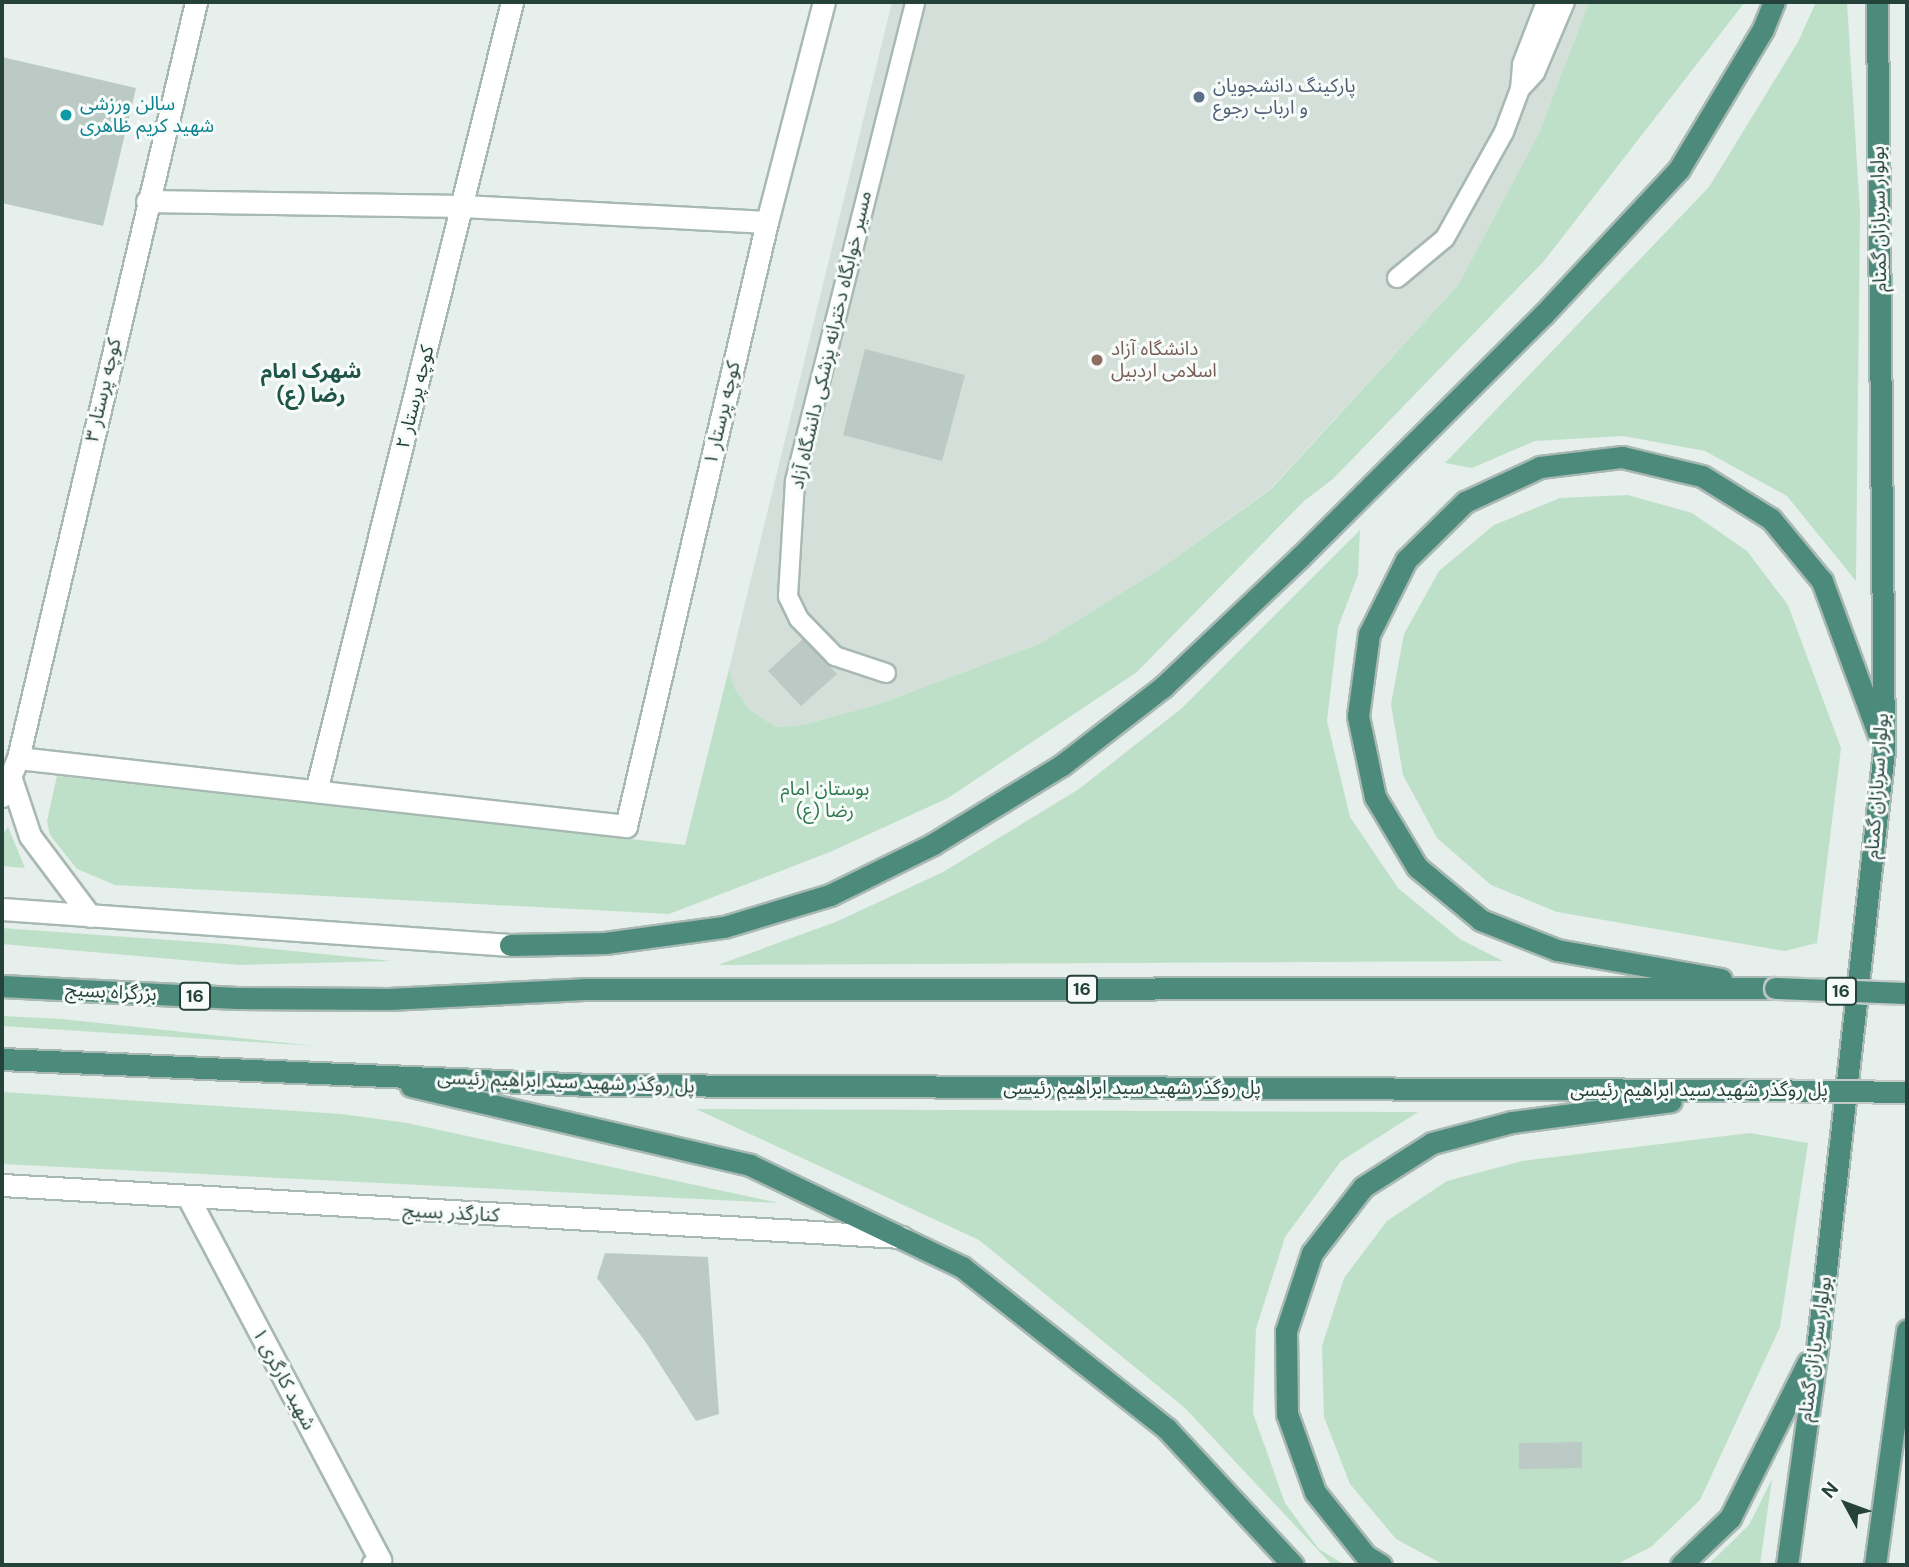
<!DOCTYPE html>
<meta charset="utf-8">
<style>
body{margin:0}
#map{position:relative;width:1909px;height:1567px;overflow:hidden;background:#e6efeb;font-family:"DM Sans","Noto Sans Arabic",sans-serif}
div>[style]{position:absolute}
.built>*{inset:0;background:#d4dfda}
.green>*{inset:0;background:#bfe0c8}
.building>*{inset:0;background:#bbcac4}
.roads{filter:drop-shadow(2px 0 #a8b8b2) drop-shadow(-2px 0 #a8b8b2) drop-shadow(0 2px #a8b8b2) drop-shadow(0 -2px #a8b8b2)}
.service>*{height:18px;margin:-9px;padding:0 9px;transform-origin:9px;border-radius:9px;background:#fff}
.minor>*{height:21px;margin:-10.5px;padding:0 10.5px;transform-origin:10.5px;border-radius:10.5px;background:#fff}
.secondary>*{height:21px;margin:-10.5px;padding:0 10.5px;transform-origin:10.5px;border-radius:10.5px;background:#fff}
.trunk>*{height:21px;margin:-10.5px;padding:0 10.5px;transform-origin:10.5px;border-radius:10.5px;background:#4c8a7c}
.bridges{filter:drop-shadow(2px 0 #c2cac8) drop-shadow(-2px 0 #c2cac8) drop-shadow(0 2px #c2cac8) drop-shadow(0 -2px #c2cac8)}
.trunk-bridge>*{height:21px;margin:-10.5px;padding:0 10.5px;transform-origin:10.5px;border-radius:10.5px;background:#4c8a7c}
.dots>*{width:19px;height:19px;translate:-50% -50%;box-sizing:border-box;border:4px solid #f7fbf9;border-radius:50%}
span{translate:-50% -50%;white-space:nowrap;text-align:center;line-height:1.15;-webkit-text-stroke:6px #f7fbf9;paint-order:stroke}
.shield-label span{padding:2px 5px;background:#f7fbf9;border:2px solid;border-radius:5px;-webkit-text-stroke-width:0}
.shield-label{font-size:18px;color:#24423a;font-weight:700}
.service-label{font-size:19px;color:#4e5e75}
.left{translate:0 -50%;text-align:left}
.culture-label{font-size:19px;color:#0d838f}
.street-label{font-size:19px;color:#24423a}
.education-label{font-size:19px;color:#785e54}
.park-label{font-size:19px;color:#2d7a4b}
.neighbourhood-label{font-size:21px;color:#1f5548;font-weight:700}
.frame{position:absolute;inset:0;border:4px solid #24423a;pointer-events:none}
.north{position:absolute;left:1811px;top:1469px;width:70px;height:70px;-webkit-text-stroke:5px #f7fbf9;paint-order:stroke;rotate:311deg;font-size:19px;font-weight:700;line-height:28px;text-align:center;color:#24423a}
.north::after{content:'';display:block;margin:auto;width:24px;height:32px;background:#24423a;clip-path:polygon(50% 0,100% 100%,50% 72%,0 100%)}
</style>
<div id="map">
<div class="built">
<div style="clip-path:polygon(892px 2px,1589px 2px,1539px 133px,1458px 285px,1270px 489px,1160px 569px,1041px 643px,879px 704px,802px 725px,776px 727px,750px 710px,735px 689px,729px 669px)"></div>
</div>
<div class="green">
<div style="clip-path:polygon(1589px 2px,1745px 2px,1544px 261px,1333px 479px,1304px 501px,1137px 672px,948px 798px,830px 852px,669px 914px,115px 885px,77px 869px,50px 835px,47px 821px,57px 776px,685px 845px,729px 669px,735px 689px,750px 710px,776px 727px,802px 725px,879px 704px,1041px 643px,1160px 569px,1271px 489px,1458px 285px,1539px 133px)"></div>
<div style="clip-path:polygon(1816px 2px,1847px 2px,1860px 212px,1856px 581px,1787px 496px,1705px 451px,1623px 436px,1535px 441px,1472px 468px,1445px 463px,1709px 187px,1798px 42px)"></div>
<div style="clip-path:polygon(1628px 495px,1692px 513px,1747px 551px,1788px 605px,1841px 748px,1817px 943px,1785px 951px,1557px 912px,1491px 885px,1437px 838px,1403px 775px,1391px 704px,1404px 634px,1439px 571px,1494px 525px,1560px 498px)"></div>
<div style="clip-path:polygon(1360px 530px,1358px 575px,1338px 627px,1327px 721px,1350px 817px,1398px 888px,1460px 939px,1503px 961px,718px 965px,838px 921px,943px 872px,1079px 789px,1182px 708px)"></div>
<div style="clip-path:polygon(8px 827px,25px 868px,2px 866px,2px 835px)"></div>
<div style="clip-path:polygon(2px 928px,225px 944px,392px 961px,239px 965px,2px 944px)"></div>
<div style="clip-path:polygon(2px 1016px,62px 1019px,315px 1046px,2px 1026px)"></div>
<div style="clip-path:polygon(2px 1092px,342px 1114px,407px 1123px,779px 1203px,2px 1164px)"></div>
<div style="clip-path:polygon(696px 1109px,1418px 1112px,1341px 1161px,1285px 1237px,1256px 1329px,1253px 1413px,1285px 1503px,1319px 1549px,1345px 1565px,1332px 1565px,1185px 1408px,979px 1240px)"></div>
<div style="clip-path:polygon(1750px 1133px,1808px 1143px,1780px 1327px,1700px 1500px,1651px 1547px,1615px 1565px,1444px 1565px,1396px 1539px,1350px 1484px,1324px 1417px,1322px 1346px,1344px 1278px,1387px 1221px,1447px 1181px,1522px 1161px)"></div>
<div style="clip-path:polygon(1772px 1479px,1760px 1565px,1708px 1565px,1749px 1525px)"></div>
</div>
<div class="building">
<div style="clip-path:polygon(2px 57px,136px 88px,103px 226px,2px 203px)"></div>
<div style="clip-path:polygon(865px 349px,965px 375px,942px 461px,843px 435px)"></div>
<div style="clip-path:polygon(804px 638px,837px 674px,801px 706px,768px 671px)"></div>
<div style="clip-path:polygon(605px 1253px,708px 1257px,719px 1414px,696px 1421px,645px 1341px,597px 1278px)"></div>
<div style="clip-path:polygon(1582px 1442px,1582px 1468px,1519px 1469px,1519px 1443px)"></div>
</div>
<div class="roads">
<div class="service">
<div style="left:1520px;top:89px;width:22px;rotate:-47deg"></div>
<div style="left:1535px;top:73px;width:77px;rotate:-67.1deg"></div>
<div style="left:1397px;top:278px;width:62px;rotate:-39.8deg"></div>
<div style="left:1445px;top:238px;width:121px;rotate:-60.9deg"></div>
<div style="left:1504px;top:132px;width:46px;rotate:-69.6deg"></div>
<div style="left:1520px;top:89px;width:25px;rotate:-85deg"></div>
<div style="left:1522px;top:64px;width:66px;rotate:-68.8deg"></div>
<div style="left:886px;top:673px;width:54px;rotate:-161.6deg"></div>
<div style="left:835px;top:656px;width:52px;rotate:-134.2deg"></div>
<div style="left:799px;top:619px;width:25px;rotate:-116deg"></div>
<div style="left:788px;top:596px;width:115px;rotate:-86.5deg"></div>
<div style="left:795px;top:481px;width:494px;rotate:-75.9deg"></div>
</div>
<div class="minor">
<div style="left:147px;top:201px;width:316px;rotate:0.9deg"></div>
<div style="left:463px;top:206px;width:304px;rotate:3deg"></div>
<div style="left:18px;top:758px;width:612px;rotate:6.38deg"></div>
<div style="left:626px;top:826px;width:620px;rotate:-76.86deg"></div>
<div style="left:767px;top:222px;width:227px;rotate:-75.5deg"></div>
<div style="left:11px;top:779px;width:60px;rotate:71.6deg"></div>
<div style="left:30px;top:836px;width:100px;rotate:53.1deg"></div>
<div style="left:316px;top:791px;width:813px;rotate:-76.05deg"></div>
<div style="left:2px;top:796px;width:41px;rotate:-67.2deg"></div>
<div style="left:18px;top:758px;width:777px;rotate:-76.75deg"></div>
<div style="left:188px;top:1197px;width:411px;rotate:62.1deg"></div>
<div style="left:380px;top:1560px;width:9px;rotate:148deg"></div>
</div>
<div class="secondary">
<div style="left:2px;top:909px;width:509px;rotate:4.05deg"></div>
<div style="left:2px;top:1185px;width:901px;rotate:3.31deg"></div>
</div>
<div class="trunk">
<div style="left:510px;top:945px;width:95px;rotate:-1.2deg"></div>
<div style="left:605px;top:943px;width:120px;rotate:-7.7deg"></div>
<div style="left:724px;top:927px;width:111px;rotate:-16.8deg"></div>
<div style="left:830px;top:895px;width:115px;rotate:-26.3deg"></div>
<div style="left:933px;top:844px;width:151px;rotate:-31.5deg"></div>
<div style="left:1062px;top:765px;width:128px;rotate:-37.7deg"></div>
<div style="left:1163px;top:687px;width:189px;rotate:-43.5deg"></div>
<div style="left:1300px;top:557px;width:344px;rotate:-44.9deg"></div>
<div style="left:1544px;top:314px;width:198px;rotate:-47deg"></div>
<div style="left:1679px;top:169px;width:163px;rotate:-59deg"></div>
<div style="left:1763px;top:29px;width:29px;rotate:-68deg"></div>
<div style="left:1721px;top:979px;width:167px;rotate:-170deg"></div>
<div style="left:1557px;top:950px;width:82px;rotate:-158.5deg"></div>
<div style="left:1481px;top:920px;width:83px;rotate:-140.4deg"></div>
<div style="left:1417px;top:867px;width:82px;rotate:-121deg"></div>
<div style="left:1375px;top:797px;width:83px;rotate:-101.9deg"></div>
<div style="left:1358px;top:716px;width:83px;rotate:-82.4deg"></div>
<div style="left:1369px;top:634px;width:83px;rotate:-63.4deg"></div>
<div style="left:1406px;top:560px;width:83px;rotate:-44.5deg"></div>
<div style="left:1465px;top:502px;width:83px;rotate:-25deg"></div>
<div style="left:1540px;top:467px;width:83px;rotate:-7deg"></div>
<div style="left:1622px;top:457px;width:82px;rotate:13.4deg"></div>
<div style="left:1702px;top:476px;width:81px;rotate:31.9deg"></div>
<div style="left:1771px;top:519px;width:80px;rotate:50.6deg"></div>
<div style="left:1822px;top:581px;width:162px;rotate:69.8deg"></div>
<div style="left:2px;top:986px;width:235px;rotate:2.9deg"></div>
<div style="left:237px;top:998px;width:152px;rotate:0.4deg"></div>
<div style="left:389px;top:999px;width:195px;rotate:-2.9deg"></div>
<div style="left:584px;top:989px;width:1191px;rotate:-0.05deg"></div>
<div style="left:2px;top:1059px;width:589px;rotate:2.53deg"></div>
<div style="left:590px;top:1085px;width:1160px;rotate:0.25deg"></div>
<div style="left:411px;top:1086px;width:348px;rotate:13.1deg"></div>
<div style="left:750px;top:1165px;width:235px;rotate:25.7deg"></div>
<div style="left:962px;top:1267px;width:261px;rotate:38.3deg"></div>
<div style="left:1167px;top:1429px;width:185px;rotate:47.2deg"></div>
<div style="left:1381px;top:1565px;width:17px;rotate:-149deg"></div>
<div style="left:1366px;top:1556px;width:82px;rotate:-128.6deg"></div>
<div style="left:1315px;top:1492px;width:83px;rotate:-109.7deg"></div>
<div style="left:1287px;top:1414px;width:83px;rotate:-90.7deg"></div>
<div style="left:1286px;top:1331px;width:82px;rotate:-71.6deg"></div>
<div style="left:1312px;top:1253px;width:83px;rotate:-52.3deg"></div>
<div style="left:1363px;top:1187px;width:82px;rotate:-32.5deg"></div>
<div style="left:1432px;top:1143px;width:83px;rotate:-14.7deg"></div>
<div style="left:1512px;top:1122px;width:160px;rotate:-7.5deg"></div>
<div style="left:1681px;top:1565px;width:68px;rotate:-43.8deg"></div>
<div style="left:1730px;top:1518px;width:174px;rotate:-63.4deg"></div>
<div style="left:1787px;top:1565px;width:226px;rotate:-82.1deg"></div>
<div style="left:1818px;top:1341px;width:594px;rotate:-83.62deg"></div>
<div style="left:1884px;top:751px;width:749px;rotate:-90.54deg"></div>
<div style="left:1875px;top:1565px;width:237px;rotate:-82.2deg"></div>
</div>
</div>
<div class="bridges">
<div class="trunk-bridge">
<div style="left:1775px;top:988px;width:132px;rotate:2.2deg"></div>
<div style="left:1750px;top:1090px;width:157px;rotate:0.7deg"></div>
</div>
</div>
<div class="dots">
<div style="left:1199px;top:97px;background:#5c6f8a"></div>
<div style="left:66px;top:115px;background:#0f9aa8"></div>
<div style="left:1097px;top:360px;background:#8d6e63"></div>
</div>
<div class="shield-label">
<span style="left:1082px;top:989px">16</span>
<span style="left:1841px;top:991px">16</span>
<span style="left:195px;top:996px">16</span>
</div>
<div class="service-label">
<span class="left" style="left:1213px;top:97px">پارکینگ دانشجویان<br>و ارباب رجوع</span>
</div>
<div class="culture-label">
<span class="left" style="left:80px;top:115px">سالن ورزشی<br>شهید کریم ظاهری</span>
</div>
<div class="street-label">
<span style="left:1879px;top:219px;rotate:-91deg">بولوار سربازان گمنام</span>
<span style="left:831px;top:340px;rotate:-77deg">مسیر خوابگاه دخترانه پزشکی دانشگاه آزاد</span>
<span style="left:103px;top:390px;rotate:-77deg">کوچه پرستار ۳</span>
<span style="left:415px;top:397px;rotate:-76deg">کوچه پرستار ۲</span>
<span style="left:722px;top:413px;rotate:-77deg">کوچه پرستار ۱</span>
<span style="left:1877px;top:786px;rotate:-86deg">بولوار سربازان گمنام</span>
<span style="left:111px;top:992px;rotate:3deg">بزرگراه بسیج</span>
<span style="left:566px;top:1082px;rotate:2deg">پل روگذر شهید سید ابراهیم رئیسی</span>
<span style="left:1132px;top:1088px">پل روگذر شهید سید ابراهیم رئیسی</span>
<span style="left:1699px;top:1090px">پل روگذر شهید سید ابراهیم رئیسی</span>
<span style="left:451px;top:1213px;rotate:3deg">کنارگذر بسیج</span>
<span style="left:1815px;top:1349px;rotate:-82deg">بولوار سربازان گمنام</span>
<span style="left:284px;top:1379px;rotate:62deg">شهید کارگری ۱</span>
</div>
<div class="education-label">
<span class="left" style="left:1111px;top:360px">دانشگاه آزاد<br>اسلامی اردبیل</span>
</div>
<div class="park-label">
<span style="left:825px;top:800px">بوستان امام<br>رضا (ع)</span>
</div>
<div class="neighbourhood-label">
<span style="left:311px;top:383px">شهرک امام<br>رضا (ع)</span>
</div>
<div class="frame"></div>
<div class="north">N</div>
</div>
